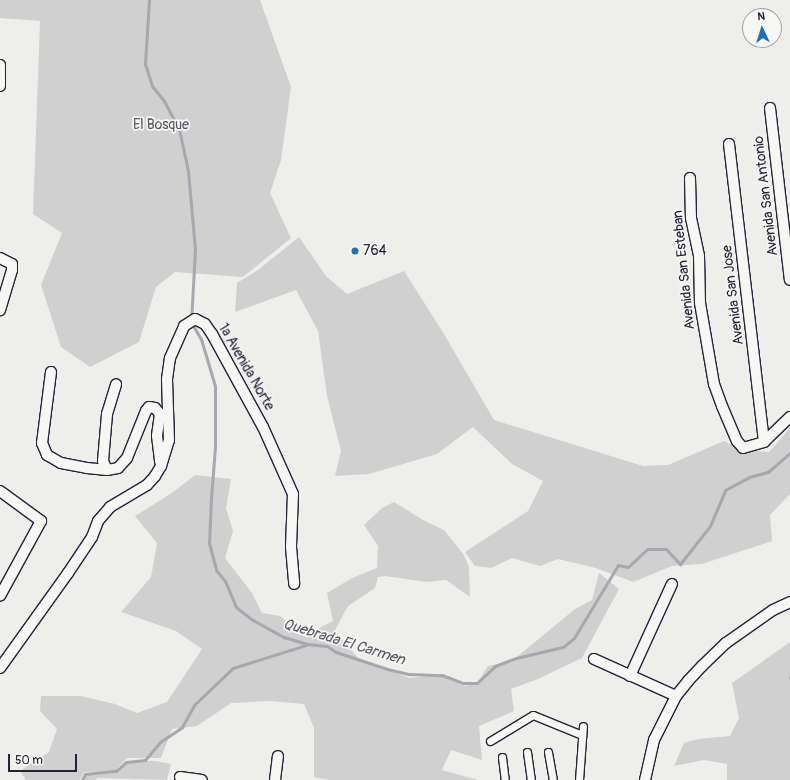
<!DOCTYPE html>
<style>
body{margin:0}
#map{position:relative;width:790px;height:780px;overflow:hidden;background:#eeeeeb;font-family:Pangolin,sans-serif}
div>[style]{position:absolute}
.green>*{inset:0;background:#d0d0d1}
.stream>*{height:3px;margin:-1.5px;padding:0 1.5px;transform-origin:1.5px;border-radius:1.5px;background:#a7a7af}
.roads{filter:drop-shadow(1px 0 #22223b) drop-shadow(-1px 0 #22223b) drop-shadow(0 1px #22223b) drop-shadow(0 -1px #22223b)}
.pedestrian>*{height:7px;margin:-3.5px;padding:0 3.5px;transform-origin:3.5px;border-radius:3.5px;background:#f6f6f2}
.minor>*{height:10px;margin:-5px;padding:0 5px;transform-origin:5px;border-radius:5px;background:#f6f6f2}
.dots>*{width:11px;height:11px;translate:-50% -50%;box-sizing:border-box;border:2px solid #f6f6f2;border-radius:50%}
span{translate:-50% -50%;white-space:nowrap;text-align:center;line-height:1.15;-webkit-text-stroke:3.5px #f6f6f2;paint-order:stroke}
.park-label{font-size:14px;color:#565668}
.street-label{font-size:14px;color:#22223b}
.poi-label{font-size:14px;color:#22223b}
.left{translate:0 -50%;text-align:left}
.water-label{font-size:15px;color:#575769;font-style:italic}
.north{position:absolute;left:742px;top:8px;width:40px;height:40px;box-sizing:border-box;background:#f6f6f2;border:1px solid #a1a1a9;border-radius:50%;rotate:356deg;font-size:11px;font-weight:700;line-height:16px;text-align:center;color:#22223b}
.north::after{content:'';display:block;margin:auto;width:14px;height:18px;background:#1f6fb2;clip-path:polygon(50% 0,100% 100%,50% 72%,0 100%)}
.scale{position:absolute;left:8px;top:754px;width:69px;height:18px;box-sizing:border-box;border:2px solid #22223b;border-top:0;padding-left:5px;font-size:12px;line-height:14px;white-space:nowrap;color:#22223b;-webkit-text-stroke:3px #f6f6f2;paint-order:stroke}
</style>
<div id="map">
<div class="green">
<div style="clip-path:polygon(0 0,45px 0,45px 1px,45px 0,260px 0,291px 87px,281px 160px,270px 193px,291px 238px,243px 277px,175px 272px,156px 287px,139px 342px,90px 367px,61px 347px,41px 285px,62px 233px,33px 214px,40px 21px,0 18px)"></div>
<div style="clip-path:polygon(299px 237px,326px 276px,347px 294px,404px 271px,444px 334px,494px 420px,643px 466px,668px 465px,724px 441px,741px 450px,769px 452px,790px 428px,790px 494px,770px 515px,772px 541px,702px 564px,672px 566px,633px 582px,596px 568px,558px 559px,540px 566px,512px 558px,491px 568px,475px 566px,465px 552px,528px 511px,543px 481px,512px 464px,473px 427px,437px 454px,369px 474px,335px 476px,341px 451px,327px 396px,318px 331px,296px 290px,235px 312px,237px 283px,258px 270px)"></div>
<div style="clip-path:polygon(195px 475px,231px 479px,226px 508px,233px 531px,225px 558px,252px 593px,262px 613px,280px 616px,303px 636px,333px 621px,327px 593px,352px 578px,377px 568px,378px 546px,364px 525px,382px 508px,394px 502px,423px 520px,444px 530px,464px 555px,469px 567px,470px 597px,446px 580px,426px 582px,385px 576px,378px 577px,375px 588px,348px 606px,335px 630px,358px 658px,409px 678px,439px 675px,465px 686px,477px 683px,488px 666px,512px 661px,575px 609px,592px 600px,599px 573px,619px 589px,582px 658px,538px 679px,511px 689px,514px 711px,479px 726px,482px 760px,451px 750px,442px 770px,478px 780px,328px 780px,314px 777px,314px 728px,304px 704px,270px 701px,231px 703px,197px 726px,172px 729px,161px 758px,127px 758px,115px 771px,84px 772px,80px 780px,26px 780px,20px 771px,49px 752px,57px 729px,40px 711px,41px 696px,81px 696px,115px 704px,137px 713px,167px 702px,202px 649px,176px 631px,121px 612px,151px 577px,157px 543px,135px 516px,172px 493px)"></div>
<div style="clip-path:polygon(790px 642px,790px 780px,727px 780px,727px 764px,704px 760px,674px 766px,684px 743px,698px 739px,730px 736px,739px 718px,732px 683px)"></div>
<div style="clip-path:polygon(128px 761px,155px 761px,171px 764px,167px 780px,97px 778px,96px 780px,84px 780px,87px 774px,115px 773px)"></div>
</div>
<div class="stream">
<div style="left:149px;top:0;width:64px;rotate:93.6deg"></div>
<div style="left:145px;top:64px;width:23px;rotate:72deg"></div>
<div style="left:152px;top:86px;width:19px;rotate:51deg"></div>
<div style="left:164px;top:101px;width:32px;rotate:62deg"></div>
<div style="left:179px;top:129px;width:43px;rotate:77.9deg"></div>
<div style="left:188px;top:171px;width:78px;rotate:84.9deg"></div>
<div style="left:195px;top:249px;width:73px;rotate:93.1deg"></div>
<div style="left:191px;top:322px;width:20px;rotate:60deg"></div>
<div style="left:201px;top:339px;width:49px;rotate:73.4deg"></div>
<div style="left:215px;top:386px;width:61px;rotate:90deg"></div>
<div style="left:215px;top:447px;width:51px;rotate:94.5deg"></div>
<div style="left:211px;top:498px;width:45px;rotate:92.5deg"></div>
<div style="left:209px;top:543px;width:28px;rotate:75deg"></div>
<div style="left:216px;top:570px;width:14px;rotate:51deg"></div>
<div style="left:225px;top:581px;width:28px;rotate:67deg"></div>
<div style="left:236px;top:607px;width:19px;rotate:39deg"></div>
<div style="left:251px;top:619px;width:38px;rotate:29deg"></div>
<div style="left:284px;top:637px;width:24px;rotate:17deg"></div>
<div style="left:307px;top:644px;width:20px;rotate:6deg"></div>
<div style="left:327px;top:646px;width:11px;rotate:34deg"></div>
<div style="left:336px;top:652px;width:54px;rotate:18.4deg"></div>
<div style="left:387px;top:669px;width:23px;rotate:13deg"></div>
<div style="left:409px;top:674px;width:33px;rotate:2deg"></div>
<div style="left:442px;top:675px;width:22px;rotate:21deg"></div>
<div style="left:463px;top:683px;width:14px"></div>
<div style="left:477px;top:683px;width:25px;rotate:-43deg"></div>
<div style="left:495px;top:666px;width:22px;rotate:-21deg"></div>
<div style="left:516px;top:658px;width:48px;rotate:-13.2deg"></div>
<div style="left:563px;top:647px;width:14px;rotate:-39deg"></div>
<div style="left:574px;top:638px;width:85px;rotate:-58.9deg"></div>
<div style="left:618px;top:565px;width:10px;rotate:11deg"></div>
<div style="left:628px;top:567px;width:26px;rotate:-43deg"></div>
<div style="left:647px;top:549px;width:19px"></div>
<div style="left:666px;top:549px;width:21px;rotate:47deg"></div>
<div style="left:680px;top:564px;width:48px;rotate:-51.7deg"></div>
<div style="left:710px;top:526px;width:39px;rotate:-67deg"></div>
<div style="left:725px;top:490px;width:27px;rotate:-28deg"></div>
<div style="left:749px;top:477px;width:20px;rotate:-15deg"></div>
<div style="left:768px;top:472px;width:29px;rotate:-41deg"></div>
<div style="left:790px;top:677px;width:1px;rotate:90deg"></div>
<div style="left:82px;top:780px;width:7px;rotate:-63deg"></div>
<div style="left:85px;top:774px;width:31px;rotate:-6deg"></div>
<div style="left:116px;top:771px;width:13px;rotate:-42deg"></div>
<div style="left:126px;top:762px;width:19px;rotate:-6deg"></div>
<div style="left:145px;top:760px;width:23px;rotate:-50deg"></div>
<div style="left:160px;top:742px;width:27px;rotate:-34deg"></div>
<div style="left:182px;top:727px;width:26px;rotate:-61deg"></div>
<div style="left:195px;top:704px;width:52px;rotate:-43.5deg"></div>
<div style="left:233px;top:668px;width:77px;rotate:-17.5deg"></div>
</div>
<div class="roads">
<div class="pedestrian">
<div style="left:490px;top:741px;width:50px;rotate:-31.2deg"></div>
<div style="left:533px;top:715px;width:53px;rotate:22.2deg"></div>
<div style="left:527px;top:752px;width:28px;rotate:82deg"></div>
<div style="left:548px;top:752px;width:28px;rotate:80deg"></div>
<div style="left:502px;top:757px;width:23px;rotate:83deg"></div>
<div style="left:579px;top:780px;width:54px;rotate:-85.8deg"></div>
</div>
<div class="minor">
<div style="left:0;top:65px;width:21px;rotate:90deg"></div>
<div style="left:770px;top:108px;width:173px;rotate:83.4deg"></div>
<div style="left:729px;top:144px;width:300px;rotate:83.3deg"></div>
<div style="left:690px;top:178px;width:40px;rotate:88.6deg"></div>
<div style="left:691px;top:218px;width:39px;rotate:78deg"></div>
<div style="left:699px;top:256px;width:47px;rotate:88.8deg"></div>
<div style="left:700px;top:303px;width:82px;rotate:80.2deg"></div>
<div style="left:714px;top:384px;width:23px;rotate:70deg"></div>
<div style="left:722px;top:406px;width:38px;rotate:67deg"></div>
<div style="left:737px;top:441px;width:9px;rotate:49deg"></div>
<div style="left:743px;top:448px;width:22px;rotate:-16deg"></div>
<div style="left:764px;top:442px;width:36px;rotate:-44deg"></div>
<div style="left:0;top:258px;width:13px;rotate:27deg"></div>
<div style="left:12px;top:264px;width:6px;rotate:90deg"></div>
<div style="left:12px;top:270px;width:42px;rotate:106.7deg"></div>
<div style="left:51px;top:372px;width:72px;rotate:97.2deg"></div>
<div style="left:42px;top:443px;width:13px;rotate:67deg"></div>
<div style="left:47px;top:455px;width:16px;rotate:30deg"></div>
<div style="left:61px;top:463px;width:26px;rotate:11deg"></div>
<div style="left:87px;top:468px;width:20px;rotate:6deg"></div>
<div style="left:107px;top:470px;width:11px;rotate:-10deg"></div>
<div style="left:118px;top:468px;width:13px;rotate:-48deg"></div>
<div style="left:127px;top:458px;width:51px;rotate:-68deg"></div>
<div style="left:146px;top:411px;width:5px;rotate:-53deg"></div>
<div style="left:149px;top:407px;width:6px;rotate:9deg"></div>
<div style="left:155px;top:408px;width:8px;rotate:50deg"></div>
<div style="left:160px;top:414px;width:22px;rotate:98deg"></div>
<div style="left:157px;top:436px;width:26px;rotate:83deg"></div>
<div style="left:107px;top:470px;width:10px;rotate:-114deg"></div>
<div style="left:103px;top:461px;width:47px;rotate:-85.1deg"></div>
<div style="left:107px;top:414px;width:31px;rotate:-73deg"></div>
<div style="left:0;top:491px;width:51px;rotate:36.2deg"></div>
<div style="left:41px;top:521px;width:85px;rotate:118.7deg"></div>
<div style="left:594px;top:659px;width:90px;rotate:24.3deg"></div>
<div style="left:0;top:668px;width:117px;rotate:-54.4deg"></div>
<div style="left:68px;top:573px;width:43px;rotate:-56.3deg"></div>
<div style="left:92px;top:537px;width:17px;rotate:-69deg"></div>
<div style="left:98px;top:521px;width:18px;rotate:-49deg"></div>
<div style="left:110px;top:507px;width:43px;rotate:-30.7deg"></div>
<div style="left:147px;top:485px;width:12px;rotate:-48deg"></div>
<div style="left:155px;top:476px;width:12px;rotate:-59deg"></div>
<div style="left:161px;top:466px;width:27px;rotate:-73deg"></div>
<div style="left:169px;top:440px;width:61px;rotate:-91.9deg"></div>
<div style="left:167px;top:379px;width:21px;rotate:-82deg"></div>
<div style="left:170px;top:358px;width:35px;rotate:-66deg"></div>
<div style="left:184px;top:326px;width:13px;rotate:-32deg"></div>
<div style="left:195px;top:319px;width:11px;rotate:27deg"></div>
<div style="left:205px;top:324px;width:12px;rotate:55deg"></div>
<div style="left:212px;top:334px;width:106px;rotate:61.3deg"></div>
<div style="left:263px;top:427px;width:73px;rotate:65.9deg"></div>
<div style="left:293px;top:494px;width:53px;rotate:92.2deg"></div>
<div style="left:291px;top:547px;width:37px;rotate:85deg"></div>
<div style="left:630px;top:676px;width:101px;rotate:-65.5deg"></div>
<div style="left:180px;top:777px;width:22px;rotate:8deg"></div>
<div style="left:275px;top:780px;width:24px;rotate:-83deg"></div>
<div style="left:645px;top:780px;width:41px;rotate:-77.3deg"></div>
<div style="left:654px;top:740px;width:49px;rotate:-63.4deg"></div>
<div style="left:676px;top:696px;width:19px;rotate:-51deg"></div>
<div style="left:688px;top:681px;width:21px;rotate:-47deg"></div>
<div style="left:702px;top:666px;width:33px;rotate:-44deg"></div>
<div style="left:726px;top:643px;width:57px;rotate:-35.1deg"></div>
<div style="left:773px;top:610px;width:19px;rotate:-25deg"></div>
</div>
</div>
<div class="dots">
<div style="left:355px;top:251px;background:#1f6fb2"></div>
</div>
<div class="park-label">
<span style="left:161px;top:125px">El Bosque</span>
</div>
<div class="street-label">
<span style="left:766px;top:196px;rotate:-97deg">Avenida San Antonio</span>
<span style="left:684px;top:270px;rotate:-96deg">Avenida San Esteban</span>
<span style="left:733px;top:295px;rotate:-97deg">Avenida San Jose</span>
<span style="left:246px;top:367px;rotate:60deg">1a Avenida Norte</span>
</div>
<div class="poi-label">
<span class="left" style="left:363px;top:251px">764</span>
</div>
<div class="water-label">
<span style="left:344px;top:642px;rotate:17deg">Quebrada El Carmen</span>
</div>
<div class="north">N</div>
<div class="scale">50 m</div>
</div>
